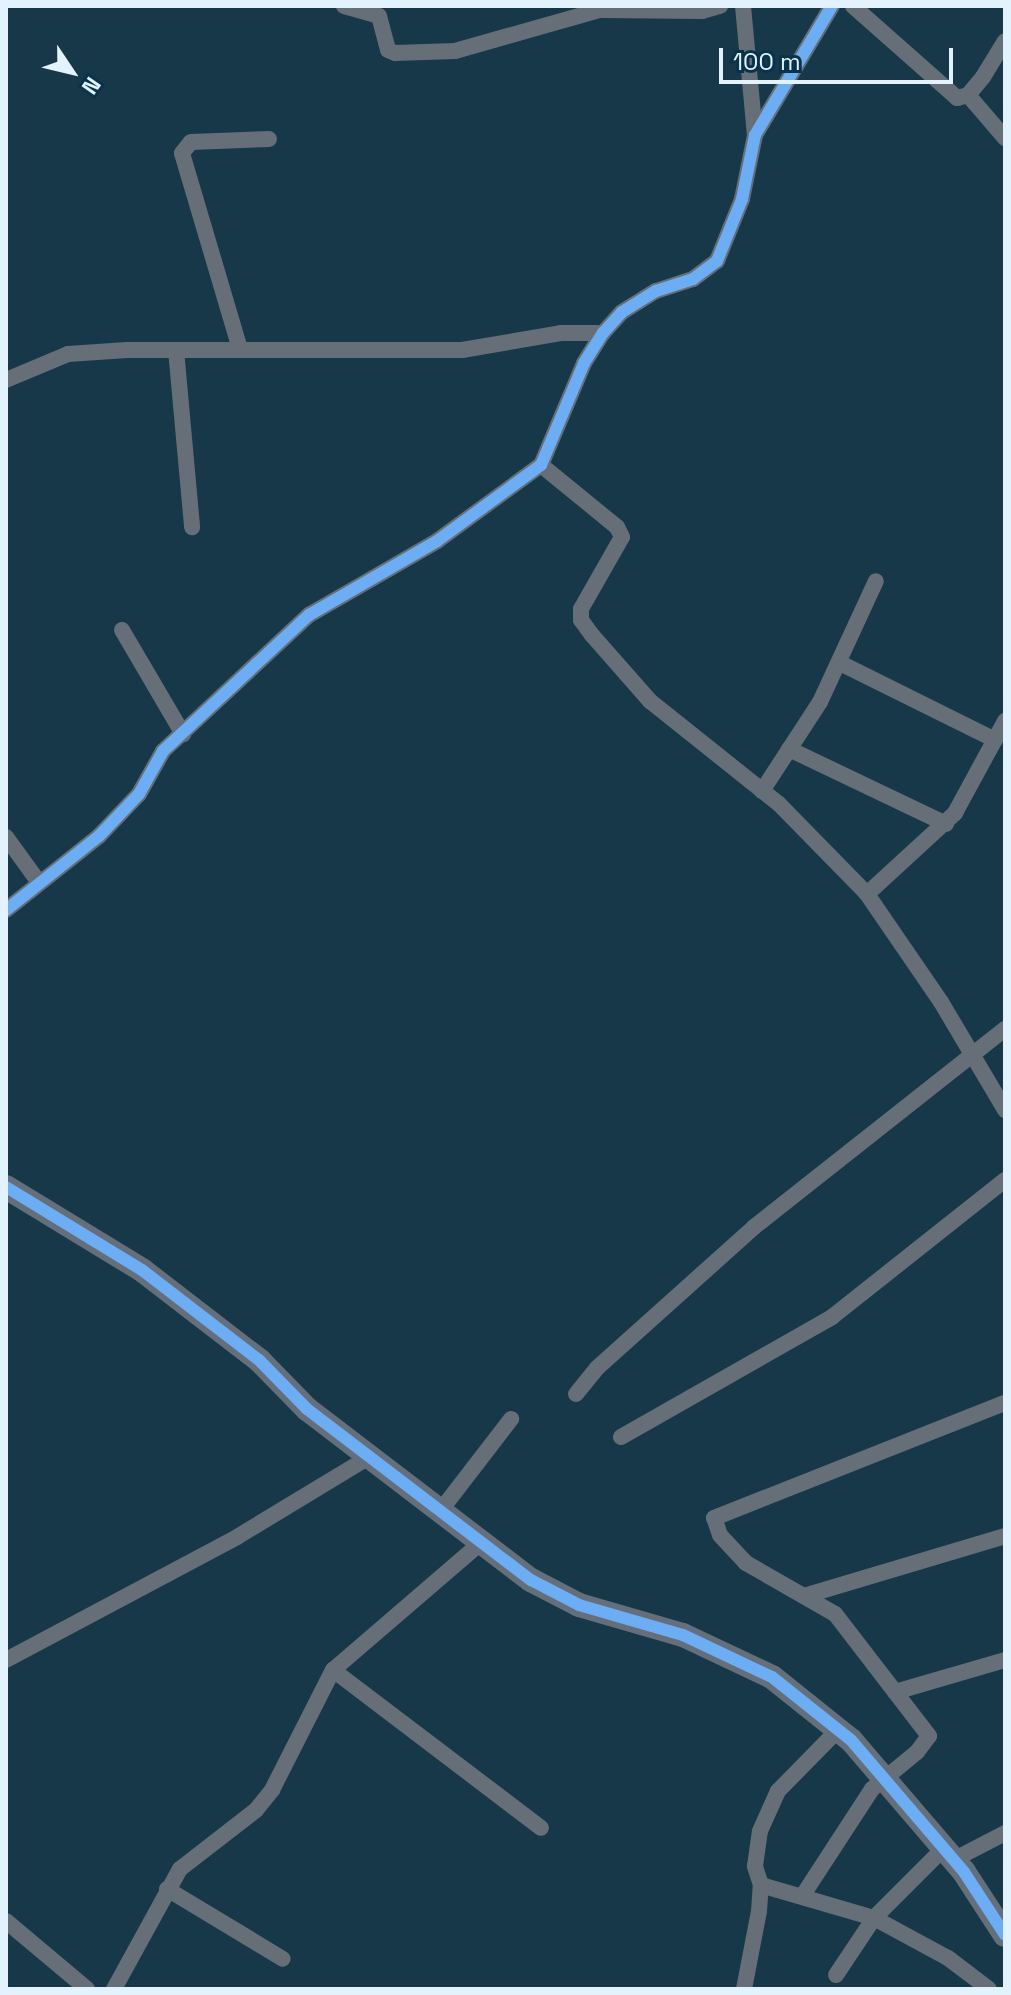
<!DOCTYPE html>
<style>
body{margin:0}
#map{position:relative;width:1011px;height:1995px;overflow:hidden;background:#173848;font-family:"Space Grotesk",sans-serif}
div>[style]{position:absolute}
.street>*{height:16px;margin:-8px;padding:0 8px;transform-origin:8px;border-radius:8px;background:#666e78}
.secondary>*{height:24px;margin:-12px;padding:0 12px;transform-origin:12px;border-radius:12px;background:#646f7b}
.cycleway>*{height:12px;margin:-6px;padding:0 6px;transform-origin:6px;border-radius:6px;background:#6dadf4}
span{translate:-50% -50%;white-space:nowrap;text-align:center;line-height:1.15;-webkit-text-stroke:8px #09334b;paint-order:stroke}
.frame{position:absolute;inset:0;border:8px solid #e3f3fe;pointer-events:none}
.north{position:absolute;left:32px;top:32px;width:80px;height:80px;-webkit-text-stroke:6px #09334b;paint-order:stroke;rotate:125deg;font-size:22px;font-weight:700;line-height:32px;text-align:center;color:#e3f3fe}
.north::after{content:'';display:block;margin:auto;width:28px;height:36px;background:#e3f3fe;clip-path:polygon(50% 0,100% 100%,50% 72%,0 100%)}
.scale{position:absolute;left:719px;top:48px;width:234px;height:36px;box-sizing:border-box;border:4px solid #e3f3fe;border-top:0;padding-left:10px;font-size:24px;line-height:28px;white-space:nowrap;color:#e3f3fe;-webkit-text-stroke:6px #09334b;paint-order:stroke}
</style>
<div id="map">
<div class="street">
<div style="left:344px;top:6px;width:36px;rotate:16deg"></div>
<div style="left:379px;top:16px;width:35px;rotate:75deg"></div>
<div style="left:388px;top:50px;width:8px;rotate:23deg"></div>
<div style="left:395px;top:53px;width:60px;rotate:-1.9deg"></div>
<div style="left:455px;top:51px;width:151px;rotate:-15.8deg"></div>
<div style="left:600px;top:10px;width:102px;rotate:0.6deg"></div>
<div style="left:702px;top:11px;width:19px;rotate:-16deg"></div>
<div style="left:743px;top:6px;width:130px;rotate:84.7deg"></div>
<div style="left:853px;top:6px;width:139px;rotate:41.5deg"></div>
<div style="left:957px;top:98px;width:11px;rotate:-15deg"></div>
<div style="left:968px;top:95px;width:23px;rotate:-50deg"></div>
<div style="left:983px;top:77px;width:42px;rotate:-58.6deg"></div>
<div style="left:968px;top:95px;width:57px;rotate:49.3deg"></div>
<div style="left:240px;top:349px;width:204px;rotate:-106.5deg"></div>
<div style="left:182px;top:153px;width:14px;rotate:-51deg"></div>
<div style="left:191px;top:142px;width:78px;rotate:-2.2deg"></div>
<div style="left:176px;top:350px;width:178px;rotate:84.8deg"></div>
<div style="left:6px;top:380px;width:67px;rotate:-22.8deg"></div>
<div style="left:68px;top:354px;width:59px;rotate:-3.9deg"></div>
<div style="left:127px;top:350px;width:335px"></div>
<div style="left:462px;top:350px;width:100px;rotate:-9.7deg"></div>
<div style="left:561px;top:333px;width:42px"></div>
<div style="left:541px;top:465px;width:98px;rotate:39.2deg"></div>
<div style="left:617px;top:527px;width:11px;rotate:63deg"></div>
<div style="left:622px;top:537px;width:83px;rotate:119.7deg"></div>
<div style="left:581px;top:609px;width:11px;rotate:90deg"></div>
<div style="left:581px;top:620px;width:19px;rotate:54deg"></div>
<div style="left:592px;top:635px;width:88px;rotate:48.7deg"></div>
<div style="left:650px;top:701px;width:165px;rotate:38.6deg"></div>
<div style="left:779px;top:804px;width:126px;rotate:45.6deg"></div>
<div style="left:867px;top:894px;width:131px;rotate:55.6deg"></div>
<div style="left:941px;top:1002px;width:126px;rotate:59.3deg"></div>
<div style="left:122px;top:630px;width:121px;rotate:59.6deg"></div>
<div style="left:840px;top:663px;width:173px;rotate:26.4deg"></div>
<div style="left:789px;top:749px;width:174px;rotate:25.5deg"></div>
<div style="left:762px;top:791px;width:106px;rotate:-56.9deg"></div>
<div style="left:820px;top:702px;width:133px;rotate:-65.2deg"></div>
<div style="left:6px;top:837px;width:54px;rotate:54deg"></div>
<div style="left:867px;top:894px;width:120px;rotate:-42.6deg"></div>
<div style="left:955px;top:813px;width:105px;rotate:-61.5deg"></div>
<div style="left:6px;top:910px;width:119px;rotate:-38.5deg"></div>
<div style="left:99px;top:836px;width:58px;rotate:-46.4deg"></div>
<div style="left:139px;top:794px;width:49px;rotate:-60.8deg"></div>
<div style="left:163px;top:751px;width:200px;rotate:-43deg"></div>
<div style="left:309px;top:615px;width:148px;rotate:-30deg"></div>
<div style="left:437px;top:541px;width:129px;rotate:-36.2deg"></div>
<div style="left:541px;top:465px;width:111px;rotate:-67.1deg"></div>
<div style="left:584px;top:363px;width:36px;rotate:-58deg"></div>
<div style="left:603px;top:333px;width:28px;rotate:-48deg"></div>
<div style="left:622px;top:312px;width:40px;rotate:-32deg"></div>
<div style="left:656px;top:291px;width:39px;rotate:-18deg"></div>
<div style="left:693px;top:279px;width:30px;rotate:-37deg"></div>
<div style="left:717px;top:261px;width:67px;rotate:-68deg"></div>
<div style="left:742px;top:199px;width:65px;rotate:-78.5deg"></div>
<div style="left:755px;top:135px;width:150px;rotate:-59.2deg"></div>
<div style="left:576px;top:1394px;width:33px;rotate:-51deg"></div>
<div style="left:597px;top:1368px;width:211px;rotate:-41.9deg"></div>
<div style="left:754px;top:1227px;width:320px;rotate:-38.3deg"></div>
<div style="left:621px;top:1437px;width:243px;rotate:-29.6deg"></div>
<div style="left:832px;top:1317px;width:221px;rotate:-38.4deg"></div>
<div style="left:441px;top:1510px;width:115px;rotate:-52.4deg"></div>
<div style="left:804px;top:1596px;width:210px;rotate:-16.6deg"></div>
<div style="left:6px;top:1660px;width:262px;rotate:-28deg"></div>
<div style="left:237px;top:1537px;width:154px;rotate:-31.2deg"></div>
<div style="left:333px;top:1670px;width:261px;rotate:37.2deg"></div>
<div style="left:895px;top:1692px;width:115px;rotate:-16.2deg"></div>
<div style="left:953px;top:1860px;width:59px;rotate:-27.4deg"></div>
<div style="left:761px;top:1885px;width:118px;rotate:16.3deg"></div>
<div style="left:874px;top:1918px;width:84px;rotate:28.4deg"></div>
<div style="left:948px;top:1958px;width:51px;rotate:37.1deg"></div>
<div style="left:167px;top:1889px;width:135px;rotate:31.1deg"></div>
<div style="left:803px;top:1895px;width:126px;rotate:-56.9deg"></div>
<div style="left:872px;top:1789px;width:58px;rotate:-39.4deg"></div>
<div style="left:917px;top:1752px;width:20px;rotate:-53deg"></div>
<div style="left:929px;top:1736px;width:154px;rotate:-127.6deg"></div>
<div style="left:835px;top:1614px;width:103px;rotate:-150.2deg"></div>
<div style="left:746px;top:1563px;width:38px;rotate:-133deg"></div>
<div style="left:720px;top:1535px;width:18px;rotate:-109deg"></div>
<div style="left:714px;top:1518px;width:313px;rotate:-21.6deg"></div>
<div style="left:6px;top:1921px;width:106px;rotate:40deg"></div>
<div style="left:836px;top:1975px;width:69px;rotate:-56.3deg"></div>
<div style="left:874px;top:1918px;width:99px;rotate:-45deg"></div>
<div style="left:114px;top:1989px;width:137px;rotate:-61.2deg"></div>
<div style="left:180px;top:1869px;width:96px;rotate:-37.8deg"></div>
<div style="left:256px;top:1810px;width:26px;rotate:-51deg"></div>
<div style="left:272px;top:1790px;width:135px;rotate:-63.1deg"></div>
<div style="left:333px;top:1670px;width:196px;rotate:-40.7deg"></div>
<div style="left:744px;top:1989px;width:79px;rotate:-79.1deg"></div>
<div style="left:759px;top:1911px;width:26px;rotate:-86deg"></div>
<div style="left:761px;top:1885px;width:20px;rotate:-108deg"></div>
<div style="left:755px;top:1866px;width:35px;rotate:-82deg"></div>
<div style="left:760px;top:1831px;width:44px;rotate:-65.8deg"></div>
<div style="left:778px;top:1791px;width:86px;rotate:-45.5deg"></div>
</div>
<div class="secondary">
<div style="left:6px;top:1187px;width:159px;rotate:31.4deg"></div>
<div style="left:142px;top:1270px;width:148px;rotate:37.6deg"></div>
<div style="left:259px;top:1360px;width:69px;rotate:45.6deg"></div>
<div style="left:307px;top:1409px;width:282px;rotate:37.4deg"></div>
<div style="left:531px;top:1580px;width:54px;rotate:27.5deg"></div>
<div style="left:579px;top:1605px;width:108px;rotate:16.1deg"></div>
<div style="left:683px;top:1635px;width:98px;rotate:25.3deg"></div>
<div style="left:772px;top:1677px;width:101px;rotate:38.6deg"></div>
<div style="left:851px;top:1740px;width:174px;rotate:49.4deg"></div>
<div style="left:964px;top:1872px;width:75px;rotate:56.9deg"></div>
</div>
<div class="cycleway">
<div style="left:6px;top:910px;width:119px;rotate:-38.5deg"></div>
<div style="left:99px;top:836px;width:58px;rotate:-46.4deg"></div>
<div style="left:139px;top:794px;width:49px;rotate:-60.8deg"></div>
<div style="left:163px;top:751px;width:200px;rotate:-43deg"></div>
<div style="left:309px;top:615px;width:148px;rotate:-30deg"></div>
<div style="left:437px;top:541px;width:129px;rotate:-36.2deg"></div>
<div style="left:541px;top:465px;width:111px;rotate:-67.1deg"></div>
<div style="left:584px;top:363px;width:36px;rotate:-58deg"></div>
<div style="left:603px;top:333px;width:28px;rotate:-48deg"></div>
<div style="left:622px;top:312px;width:40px;rotate:-32deg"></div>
<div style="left:656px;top:291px;width:39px;rotate:-18deg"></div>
<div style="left:693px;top:279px;width:30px;rotate:-37deg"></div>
<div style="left:717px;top:261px;width:67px;rotate:-68deg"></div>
<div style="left:742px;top:199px;width:65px;rotate:-78.5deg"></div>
<div style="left:755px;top:135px;width:150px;rotate:-59.2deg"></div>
<div style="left:6px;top:1187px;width:159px;rotate:31.4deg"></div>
<div style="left:142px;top:1270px;width:148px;rotate:37.6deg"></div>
<div style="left:259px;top:1360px;width:69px;rotate:45.6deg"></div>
<div style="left:307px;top:1409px;width:282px;rotate:37.4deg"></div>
<div style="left:531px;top:1580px;width:54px;rotate:27.5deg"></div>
<div style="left:579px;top:1605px;width:108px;rotate:16.1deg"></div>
<div style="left:683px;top:1635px;width:98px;rotate:25.3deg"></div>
<div style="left:772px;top:1677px;width:101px;rotate:38.6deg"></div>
<div style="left:851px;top:1740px;width:174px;rotate:49.4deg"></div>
<div style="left:964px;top:1872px;width:75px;rotate:56.9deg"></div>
</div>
<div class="frame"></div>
<div class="north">N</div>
<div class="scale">100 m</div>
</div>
